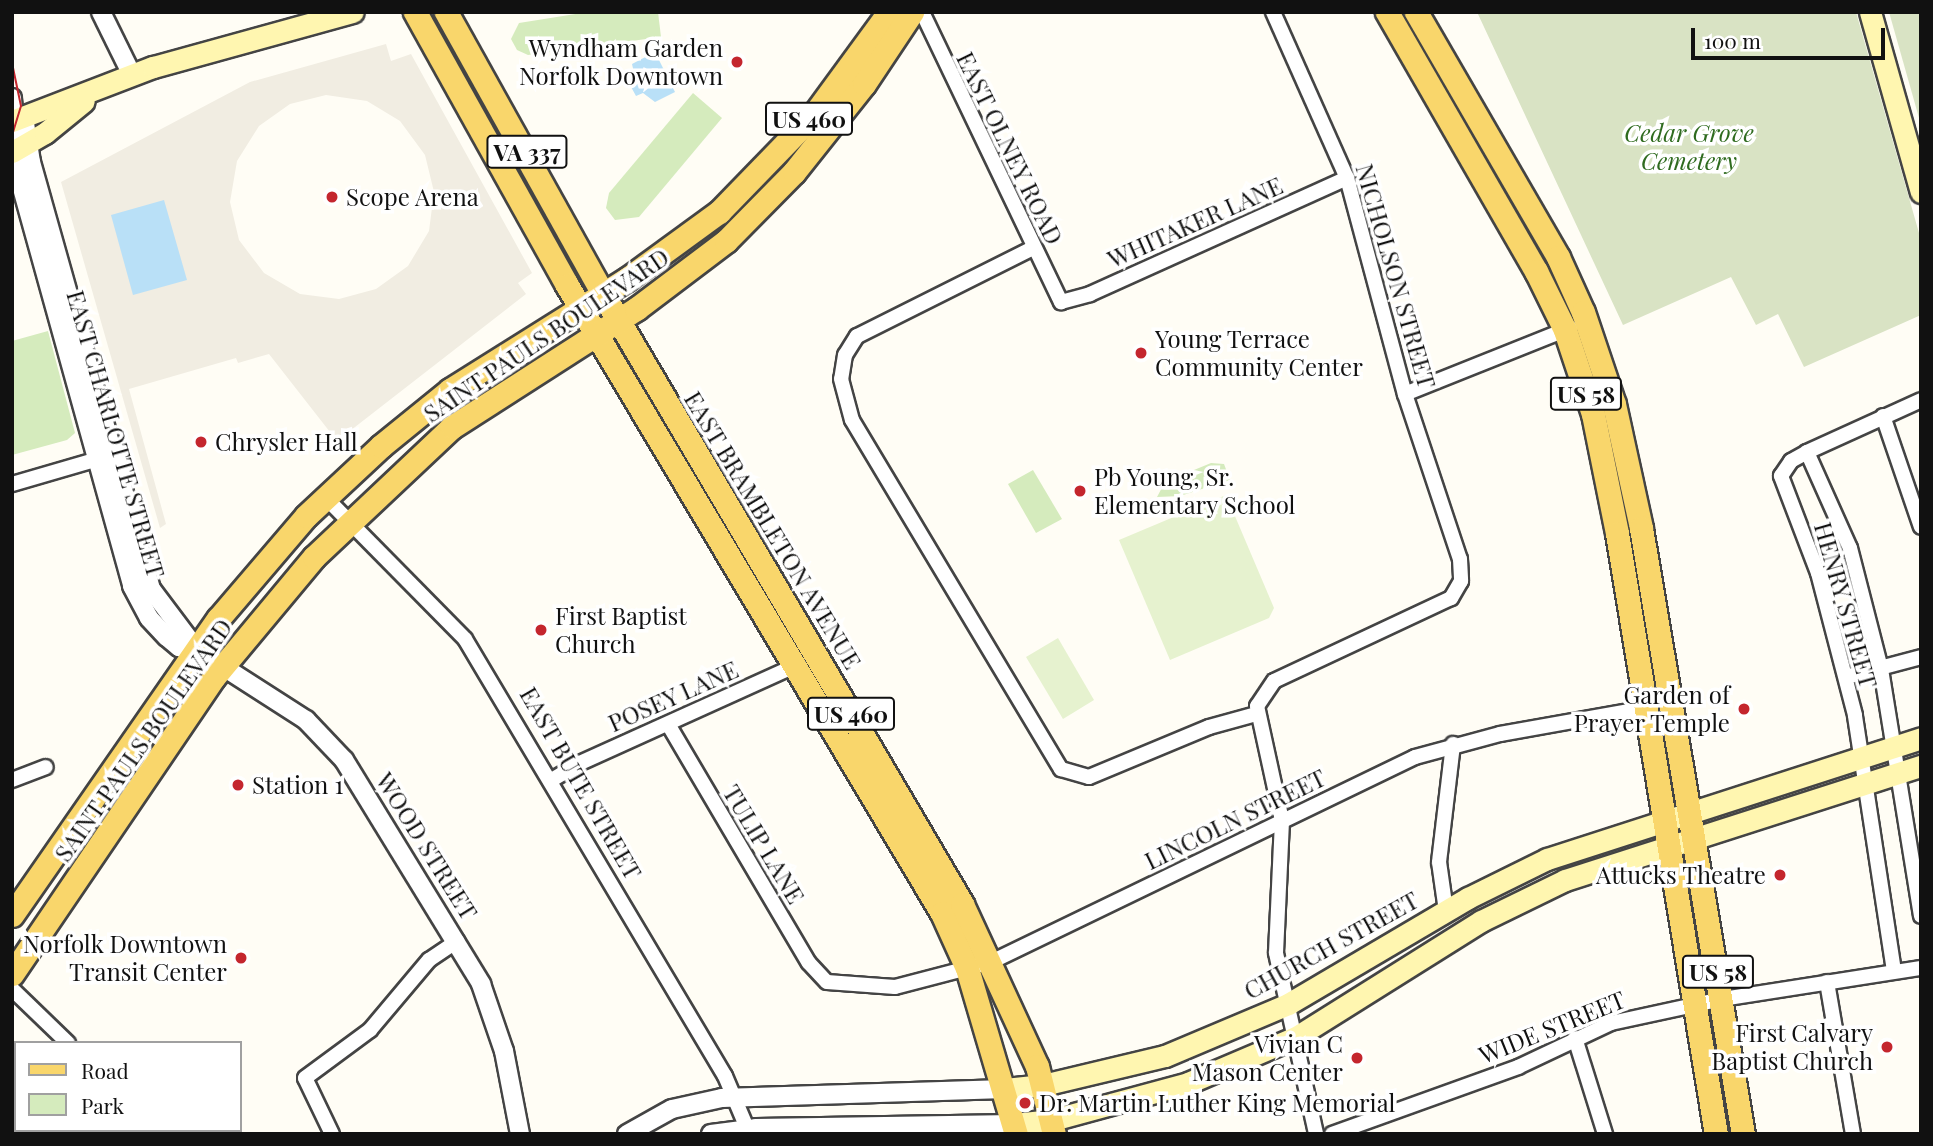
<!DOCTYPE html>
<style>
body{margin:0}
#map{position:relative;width:1933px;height:1146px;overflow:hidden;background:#fffdf5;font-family:"Playfair Display",serif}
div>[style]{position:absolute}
.green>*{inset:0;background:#d5ebbd}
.cemetery>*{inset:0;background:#d9e3c4}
.pitch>*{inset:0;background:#e6f2cf}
.plaza>*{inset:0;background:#f1ede2}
.water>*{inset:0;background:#b9e0f7}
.roads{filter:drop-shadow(2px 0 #444) drop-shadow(-2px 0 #444) drop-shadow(0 2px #444) drop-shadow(0 -2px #444)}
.minor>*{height:14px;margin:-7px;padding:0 7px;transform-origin:7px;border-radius:7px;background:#fff}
.tertiary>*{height:18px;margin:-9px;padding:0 9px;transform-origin:9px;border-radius:9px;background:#fff}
.secondary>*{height:21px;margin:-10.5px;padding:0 10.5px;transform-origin:10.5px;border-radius:10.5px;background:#fff6b0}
.primary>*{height:23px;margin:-11.5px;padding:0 11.5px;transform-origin:11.5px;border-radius:11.5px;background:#f9d66b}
.tram>*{height:2px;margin:-1px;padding:0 1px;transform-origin:1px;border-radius:1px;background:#c4262e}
.dots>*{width:19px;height:19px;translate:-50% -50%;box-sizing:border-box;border:4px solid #fff;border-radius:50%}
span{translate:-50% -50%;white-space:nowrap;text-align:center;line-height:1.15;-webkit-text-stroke:7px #fff;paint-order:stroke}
.shield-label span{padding:2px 5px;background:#fff;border:2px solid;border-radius:5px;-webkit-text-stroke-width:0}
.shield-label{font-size:23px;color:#111;font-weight:700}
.poi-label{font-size:24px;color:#111}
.right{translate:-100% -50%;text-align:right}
.left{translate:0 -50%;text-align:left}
.park-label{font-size:24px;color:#2f6b1f;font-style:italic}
.street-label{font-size:24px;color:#111}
.frame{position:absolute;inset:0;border:14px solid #111;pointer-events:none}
.legend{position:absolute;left:14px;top:1041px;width:228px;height:91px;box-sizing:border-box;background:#fff;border:2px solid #a0a0a0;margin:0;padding:9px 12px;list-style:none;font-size:21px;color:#111}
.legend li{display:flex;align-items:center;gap:14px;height:35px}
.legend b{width:35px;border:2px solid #a0a0a0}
.scale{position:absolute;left:1691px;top:28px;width:194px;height:32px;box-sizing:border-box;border:4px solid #111;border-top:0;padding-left:9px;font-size:21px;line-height:24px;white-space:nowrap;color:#111;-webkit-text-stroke:5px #fff;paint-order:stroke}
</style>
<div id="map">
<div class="green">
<div style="clip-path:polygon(588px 12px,658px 12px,661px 37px,528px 55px,517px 50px,511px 39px,519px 23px)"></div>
<div style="clip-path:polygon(693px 93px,722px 118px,639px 217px,615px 220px,606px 208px,609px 193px)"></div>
<div style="clip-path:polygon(48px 331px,75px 433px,67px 440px,12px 455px,12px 341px)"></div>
<div style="clip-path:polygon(1211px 463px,1224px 464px,1230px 480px,1180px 496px,1157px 497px,1165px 482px)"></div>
<div style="clip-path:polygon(1033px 470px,1062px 519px,1036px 533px,1008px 484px)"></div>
</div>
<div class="cemetery">
<div style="clip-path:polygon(1477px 12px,1856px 12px,1921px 240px,1921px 315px,1804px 367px,1778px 314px,1756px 325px,1731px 277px,1623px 325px)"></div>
<div style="clip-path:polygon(1889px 12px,1921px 12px,1921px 125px)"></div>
</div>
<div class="pitch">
<div style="clip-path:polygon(1226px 495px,1274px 608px,1269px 618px,1170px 660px,1119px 540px)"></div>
<div style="clip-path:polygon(1058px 638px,1094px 700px,1063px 719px,1026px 657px)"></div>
</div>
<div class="plaza">
<div style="clip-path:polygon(evenodd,386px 44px,391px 61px,411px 54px,532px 273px,518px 283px,526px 294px,337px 441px,269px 354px,238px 363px,236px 358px,129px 389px,166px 524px,160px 528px,61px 182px,250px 82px,386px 44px,326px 95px,367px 101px,400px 121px,425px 155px,434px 192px,429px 231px,408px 266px,376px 289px,339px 299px,300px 294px,264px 273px,239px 240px,230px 202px,237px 161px,259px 126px,290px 104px,326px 95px)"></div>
</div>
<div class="water">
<div style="clip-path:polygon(655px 52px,675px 92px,655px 102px,643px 93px,636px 96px,630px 85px,636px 82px,632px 64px)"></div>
<div style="clip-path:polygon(164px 200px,187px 280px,133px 295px,111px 215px)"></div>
</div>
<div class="roads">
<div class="minor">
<div style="left:922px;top:12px;width:322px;rotate:64.4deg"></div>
<div style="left:1061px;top:302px;width:30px;rotate:-15deg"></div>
<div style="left:1090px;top:294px;width:282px;rotate:-24.3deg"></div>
<div style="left:1273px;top:12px;width:182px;rotate:66deg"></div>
<div style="left:1347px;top:178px;width:224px;rotate:75deg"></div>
<div style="left:1405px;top:394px;width:174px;rotate:71.6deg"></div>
<div style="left:1460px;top:559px;width:22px;rotate:87deg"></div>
<div style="left:1461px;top:581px;width:20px;rotate:120deg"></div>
<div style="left:1451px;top:598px;width:195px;rotate:154.9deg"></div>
<div style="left:1274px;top:681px;width:30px;rotate:124deg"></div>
<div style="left:1257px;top:706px;width:118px;rotate:77.7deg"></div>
<div style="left:1282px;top:821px;width:132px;rotate:92.6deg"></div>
<div style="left:1276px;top:953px;width:185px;rotate:77.5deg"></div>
<div style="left:1033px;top:248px;width:197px;rotate:153.4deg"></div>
<div style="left:857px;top:336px;width:22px;rotate:122deg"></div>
<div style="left:845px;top:355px;width:24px;rotate:99deg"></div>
<div style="left:841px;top:379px;width:42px;rotate:75deg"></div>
<div style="left:852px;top:420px;width:407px;rotate:59.1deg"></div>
<div style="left:1061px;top:769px;width:29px;rotate:16deg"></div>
<div style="left:1089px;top:777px;width:130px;rotate:-22.6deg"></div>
<div style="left:1209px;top:727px;width:49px;rotate:-15.5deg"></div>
<div style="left:1405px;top:394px;width:178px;rotate:-21.8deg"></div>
<div style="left:1883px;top:416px;width:117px;rotate:71.1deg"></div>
<div style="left:1807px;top:452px;width:105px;rotate:65.9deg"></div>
<div style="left:1850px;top:548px;width:125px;rotate:75.6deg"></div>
<div style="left:1881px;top:669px;width:250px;rotate:80.8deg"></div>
<div style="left:12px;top:484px;width:97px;rotate:-16.2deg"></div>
<div style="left:325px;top:497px;width:199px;rotate:45.4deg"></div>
<div style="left:465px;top:639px;width:508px;rotate:59.25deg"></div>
<div style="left:725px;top:1076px;width:56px;rotate:67.1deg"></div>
<div style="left:1846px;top:677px;width:78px;rotate:-14.9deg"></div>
<div style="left:668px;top:724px;width:277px;rotate:59.5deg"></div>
<div style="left:809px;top:963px;width:26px;rotate:47deg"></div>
<div style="left:827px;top:982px;width:68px;rotate:4.2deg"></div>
<div style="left:895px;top:987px;width:99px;rotate:-14.6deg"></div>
<div style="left:991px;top:962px;width:471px;rotate:-25.8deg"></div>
<div style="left:1415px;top:757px;width:88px;rotate:-15.1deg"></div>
<div style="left:1500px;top:734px;width:153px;rotate:-10.1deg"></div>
<div style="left:12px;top:780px;width:36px;rotate:-21deg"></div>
<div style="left:550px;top:781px;width:35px;rotate:-31deg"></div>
<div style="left:580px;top:763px;width:240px;rotate:-24.3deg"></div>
<div style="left:1446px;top:911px;width:49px;rotate:-98.1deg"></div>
<div style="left:1439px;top:862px;width:119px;rotate:-83.2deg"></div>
<div style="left:1894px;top:971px;width:259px;rotate:-98.7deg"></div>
<div style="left:1855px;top:715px;width:147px;rotate:-104.6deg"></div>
<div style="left:1818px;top:573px;width:104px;rotate:-110.9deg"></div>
<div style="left:1781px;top:476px;width:18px;rotate:-56deg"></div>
<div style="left:1791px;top:461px;width:18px;rotate:-29deg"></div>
<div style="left:1807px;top:452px;width:125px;rotate:-24.5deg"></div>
<div style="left:1827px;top:982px;width:154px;rotate:80.3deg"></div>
<div style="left:12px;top:989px;width:78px;rotate:44deg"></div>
<div style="left:1575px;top:1038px;width:101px;rotate:72.6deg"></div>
<div style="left:139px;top:1130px;width:5px;rotate:53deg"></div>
<div style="left:332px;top:1134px;width:62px;rotate:-115.7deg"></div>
<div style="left:305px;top:1078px;width:81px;rotate:-36.4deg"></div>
<div style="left:370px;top:1030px;width:92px;rotate:-49.9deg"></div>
<div style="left:429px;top:960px;width:34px;rotate:-34deg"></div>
<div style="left:1332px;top:1134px;width:198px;rotate:-19.8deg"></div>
<div style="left:1518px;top:1067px;width:103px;rotate:-25.3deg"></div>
<div style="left:1611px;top:1023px;width:114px;rotate:-12.2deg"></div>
<div style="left:1722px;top:999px;width:201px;rotate:-8.9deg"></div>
</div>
<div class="tertiary">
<div style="left:101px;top:12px;width:70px;rotate:63.8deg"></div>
<div style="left:12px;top:98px;width:72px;rotate:86deg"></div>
<div style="left:17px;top:170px;width:432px;rotate:74.5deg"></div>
<div style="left:132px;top:586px;width:36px;rotate:62deg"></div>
<div style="left:149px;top:618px;width:26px;rotate:47deg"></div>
<div style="left:167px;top:637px;width:16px;rotate:40deg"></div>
<div style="left:179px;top:647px;width:18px;rotate:9deg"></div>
<div style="left:24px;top:117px;width:46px;rotate:81.2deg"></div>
<div style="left:31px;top:162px;width:444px;rotate:74.3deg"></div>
<div style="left:151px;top:589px;width:76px;rotate:53deg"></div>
<div style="left:197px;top:650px;width:130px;rotate:32.7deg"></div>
<div style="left:306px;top:720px;width:55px;rotate:46.5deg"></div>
<div style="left:344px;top:760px;width:263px;rotate:58.5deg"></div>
<div style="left:481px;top:984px;width:71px;rotate:71.1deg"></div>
<div style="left:504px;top:1051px;width:85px;rotate:79.1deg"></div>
<div style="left:627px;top:1134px;width:51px;rotate:-29.1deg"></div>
<div style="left:672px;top:1109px;width:51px;rotate:-12.4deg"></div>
<div style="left:722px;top:1098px;width:283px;rotate:-1.8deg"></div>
<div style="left:711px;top:1134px;width:45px;rotate:-7.6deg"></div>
<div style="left:756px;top:1128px;width:258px;rotate:-0.9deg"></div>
</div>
<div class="secondary">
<div style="left:1870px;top:12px;width:187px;rotate:74.2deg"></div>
<div style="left:12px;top:121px;width:151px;rotate:-21deg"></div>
<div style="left:153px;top:67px;width:207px;rotate:-15.4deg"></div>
<div style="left:12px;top:152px;width:38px;rotate:-30deg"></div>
<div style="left:45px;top:133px;width:50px;rotate:-39.4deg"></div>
<div style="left:1005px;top:1089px;width:38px;rotate:-6deg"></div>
<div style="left:1043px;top:1085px;width:125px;rotate:-13.4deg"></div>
<div style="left:1165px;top:1056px;width:134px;rotate:-22.9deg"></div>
<div style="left:1288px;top:1004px;width:209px;rotate:-30.5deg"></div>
<div style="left:1468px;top:898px;width:88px;rotate:-26.3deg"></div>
<div style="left:1547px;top:859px;width:393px;rotate:-17.9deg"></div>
<div style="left:1014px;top:1124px;width:38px;rotate:-6deg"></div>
<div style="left:1052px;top:1120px;width:141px;rotate:-15.2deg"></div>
<div style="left:1188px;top:1083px;width:117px;rotate:-23.1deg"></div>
<div style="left:1296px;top:1037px;width:218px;rotate:-32.1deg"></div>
<div style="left:1481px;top:921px;width:93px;rotate:-26deg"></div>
<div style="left:1565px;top:880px;width:374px;rotate:-17.8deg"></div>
</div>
<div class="primary">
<div style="left:415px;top:12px;width:312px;rotate:60.9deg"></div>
<div style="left:567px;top:285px;width:731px;rotate:59.16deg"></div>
<div style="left:942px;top:913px;width:60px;rotate:65.6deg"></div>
<div style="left:967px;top:968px;width:173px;rotate:73.6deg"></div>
<div style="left:446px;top:12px;width:323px;rotate:60.9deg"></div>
<div style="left:603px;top:294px;width:708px;rotate:59.52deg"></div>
<div style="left:962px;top:904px;width:179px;rotate:65.2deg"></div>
<div style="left:1037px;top:1066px;width:70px;rotate:76deg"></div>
<div style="left:1387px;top:12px;width:299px;rotate:60.1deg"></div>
<div style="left:1536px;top:271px;width:66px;rotate:63.8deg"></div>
<div style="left:1565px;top:330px;width:89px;rotate:71.6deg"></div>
<div style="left:1593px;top:414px;width:121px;rotate:78.6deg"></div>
<div style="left:1617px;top:533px;width:609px;rotate:80.65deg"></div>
<div style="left:1416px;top:12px;width:283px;rotate:59.9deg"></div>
<div style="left:1558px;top:257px;width:60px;rotate:65.6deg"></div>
<div style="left:1583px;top:312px;width:97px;rotate:71.4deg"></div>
<div style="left:1614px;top:404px;width:127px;rotate:77.7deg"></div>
<div style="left:1641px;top:528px;width:615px;rotate:80.45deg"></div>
<div style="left:12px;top:915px;width:361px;rotate:-55.2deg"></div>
<div style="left:218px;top:619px;width:135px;rotate:-49.5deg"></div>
<div style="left:306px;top:516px;width:103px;rotate:-43deg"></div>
<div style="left:381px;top:446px;width:89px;rotate:-39.1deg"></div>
<div style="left:450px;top:390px;width:209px;rotate:-32.1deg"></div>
<div style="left:627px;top:279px;width:114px;rotate:-36.1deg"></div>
<div style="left:719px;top:212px;width:138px;rotate:-45.9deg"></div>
<div style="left:815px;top:113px;width:125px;rotate:-53.8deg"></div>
<div style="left:12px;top:974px;width:359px;rotate:-55.8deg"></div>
<div style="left:214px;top:677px;width:156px;rotate:-50.2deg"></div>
<div style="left:314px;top:557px;width:190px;rotate:-43.3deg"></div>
<div style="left:452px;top:427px;width:219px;rotate:-32.7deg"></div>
<div style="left:636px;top:309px;width:113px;rotate:-37.1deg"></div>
<div style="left:726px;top:241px;width:97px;rotate:-45.4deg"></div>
<div style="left:794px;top:172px;width:112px;rotate:-51.5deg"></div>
<div style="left:864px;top:84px;width:87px;rotate:-56.3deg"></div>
</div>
</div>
<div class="tram">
<div style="left:12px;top:63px;width:44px;rotate:78.2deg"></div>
<div style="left:21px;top:106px;width:30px;rotate:107deg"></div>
</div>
<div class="dots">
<div style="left:737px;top:62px;background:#c4262e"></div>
<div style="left:332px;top:197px;background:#c4262e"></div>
<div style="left:1141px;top:353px;background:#c4262e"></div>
<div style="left:201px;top:442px;background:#c4262e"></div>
<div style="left:1080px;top:491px;background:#c4262e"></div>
<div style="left:541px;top:630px;background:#c4262e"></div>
<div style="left:1744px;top:709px;background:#c4262e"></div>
<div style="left:238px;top:785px;background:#c4262e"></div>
<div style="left:1780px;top:875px;background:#c4262e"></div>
<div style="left:241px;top:958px;background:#c4262e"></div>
<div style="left:1887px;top:1047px;background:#c4262e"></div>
<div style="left:1357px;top:1058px;background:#c4262e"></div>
<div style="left:1025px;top:1103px;background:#c4262e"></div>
</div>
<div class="shield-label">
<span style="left:809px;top:119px">US 460</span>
<span style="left:527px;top:152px">VA 337</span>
<span style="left:1586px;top:394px">US 58</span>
<span style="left:851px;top:714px">US 460</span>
<span style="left:1718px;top:972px">US 58</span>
</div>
<div class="poi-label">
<span class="right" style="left:723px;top:62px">Wyndham Garden<br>Norfolk Downtown</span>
<span class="left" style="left:346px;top:197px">Scope Arena</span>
<span class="left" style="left:1155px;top:353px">Young Terrace<br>Community Center</span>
<span class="left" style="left:215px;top:442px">Chrysler Hall</span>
<span class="left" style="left:1094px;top:491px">Pb Young, Sr.<br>Elementary School</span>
<span class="left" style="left:555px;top:630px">First Baptist<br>Church</span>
<span class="right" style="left:1730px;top:709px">Garden of<br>Prayer Temple</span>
<span class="left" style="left:252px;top:785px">Station 1</span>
<span class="right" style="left:1766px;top:875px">Attucks Theatre</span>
<span class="right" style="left:227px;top:958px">Norfolk Downtown<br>Transit Center</span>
<span class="right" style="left:1873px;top:1047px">First Calvary<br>Baptist Church</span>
<span class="right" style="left:1343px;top:1058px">Vivian C<br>Mason Center</span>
<span class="left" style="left:1039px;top:1103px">Dr. Martin Luther King Memorial</span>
</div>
<div class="park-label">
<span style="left:1689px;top:147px">Cedar Grove<br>Cemetery</span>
</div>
<div class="street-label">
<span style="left:1010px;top:148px;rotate:64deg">EAST OLNEY ROAD</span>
<span style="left:1195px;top:222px;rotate:-24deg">WHITAKER LANE</span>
<span style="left:1396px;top:276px;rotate:74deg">NICHOLSON STREET</span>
<span style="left:546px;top:335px;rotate:-34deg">SAINT PAULS BOULEVARD</span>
<span style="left:116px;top:434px;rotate:74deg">EAST CHARLOTTE STREET</span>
<span style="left:773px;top:530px;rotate:59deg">EAST BRAMBLETON AVENUE</span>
<span style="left:1846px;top:605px;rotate:74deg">HENRY STREET</span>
<span style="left:673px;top:696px;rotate:-24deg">POSEY LANE</span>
<span style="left:143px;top:740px;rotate:-55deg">SAINT PAULS BOULEVARD</span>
<span style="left:581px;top:783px;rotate:60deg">EAST BUTE STREET</span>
<span style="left:1235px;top:819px;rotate:-26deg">LINCOLN STREET</span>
<span style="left:764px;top:844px;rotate:59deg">TULIP LANE</span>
<span style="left:427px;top:846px;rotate:58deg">WOOD STREET</span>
<span style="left:1331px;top:945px;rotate:-29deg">CHURCH STREET</span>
<span style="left:1552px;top:1027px;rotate:-22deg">WIDE STREET</span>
</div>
<div class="frame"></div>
<ul class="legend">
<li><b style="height:9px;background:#f9d66b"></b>Road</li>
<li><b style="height:19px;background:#d5ebbd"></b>Park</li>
</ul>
<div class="scale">100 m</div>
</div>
